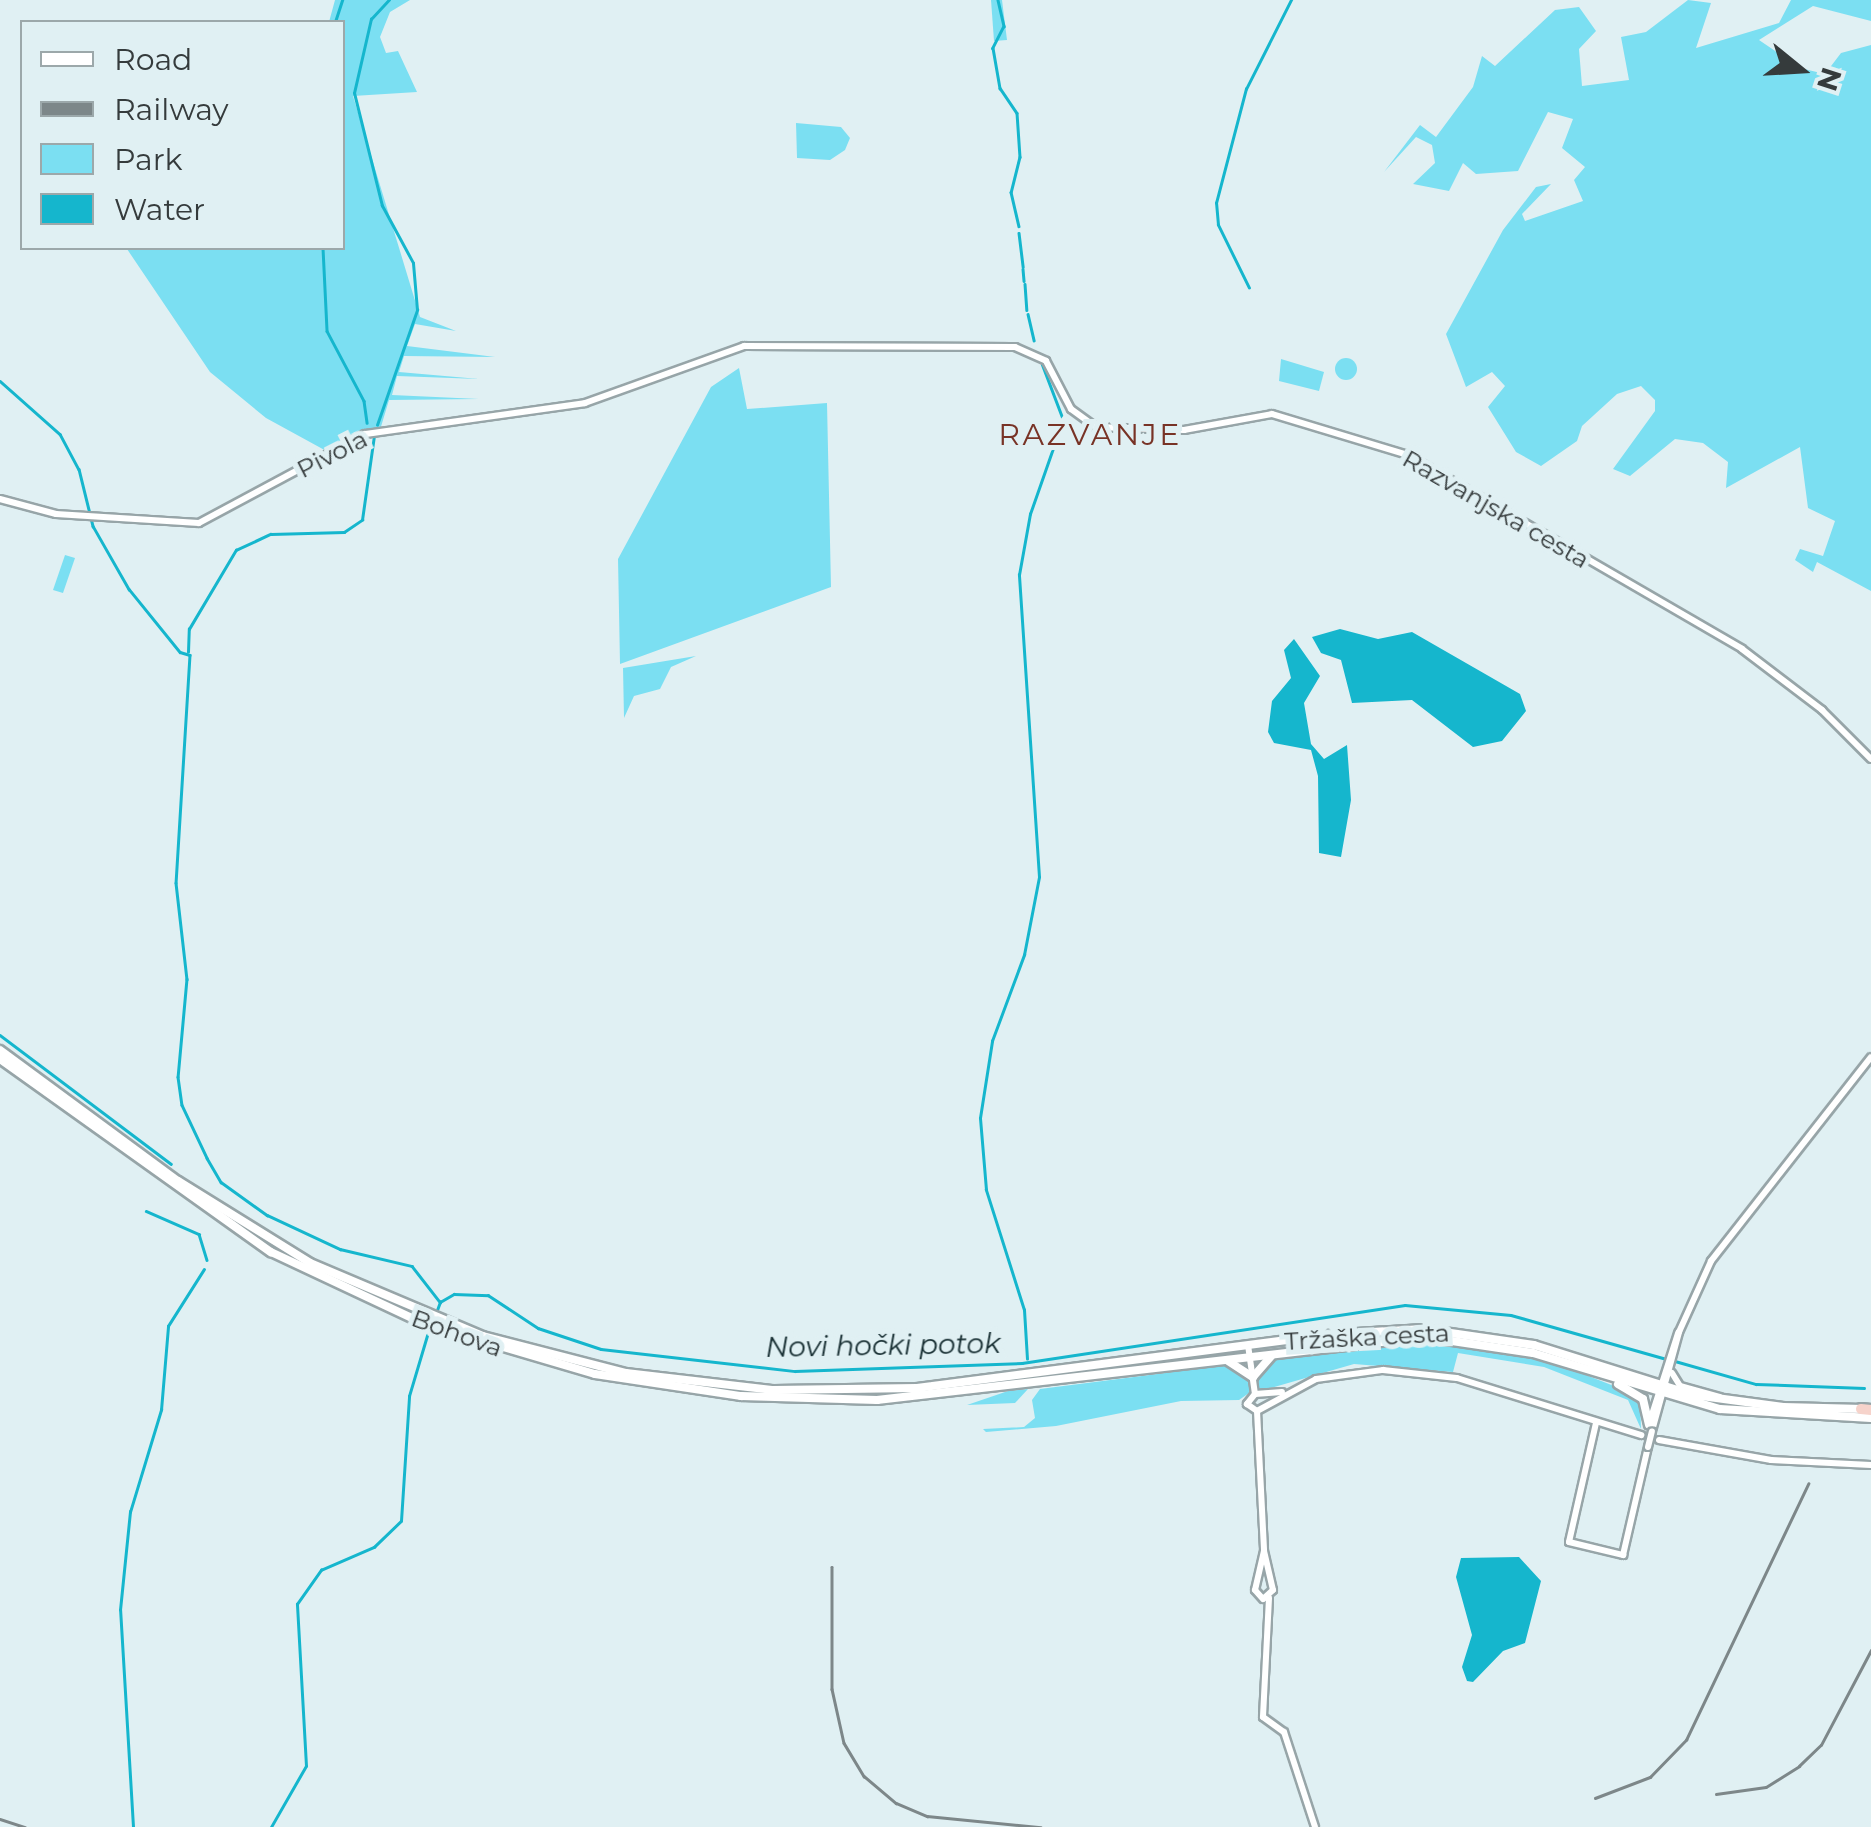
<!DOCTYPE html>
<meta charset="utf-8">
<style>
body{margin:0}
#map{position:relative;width:1871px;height:1827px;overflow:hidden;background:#e0f0f3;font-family:Montserrat,sans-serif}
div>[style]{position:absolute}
.green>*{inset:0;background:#7bdff2}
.round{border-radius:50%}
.water>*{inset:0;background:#15b6cd}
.stream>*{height:2.5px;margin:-1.25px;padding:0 1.25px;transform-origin:1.25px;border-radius:1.25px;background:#15b6cd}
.roads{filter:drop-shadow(2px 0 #97a5a8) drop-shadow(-2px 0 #97a5a8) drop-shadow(0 2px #97a5a8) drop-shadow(0 -2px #97a5a8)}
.tertiary>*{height:6px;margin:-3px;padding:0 3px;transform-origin:3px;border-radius:3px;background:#fff}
.secondary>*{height:8px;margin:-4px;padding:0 4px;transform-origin:4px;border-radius:4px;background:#fff}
.trunk>*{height:10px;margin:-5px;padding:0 5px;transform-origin:5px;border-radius:5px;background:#f6d3cb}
.rail>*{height:2.5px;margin:-1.25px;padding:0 1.25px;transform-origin:1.25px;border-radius:1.25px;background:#7d8789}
.bridges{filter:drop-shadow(2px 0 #97a5a8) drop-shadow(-2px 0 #97a5a8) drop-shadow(0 2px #97a5a8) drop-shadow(0 -2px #97a5a8)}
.tertiary-bridge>*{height:6px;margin:-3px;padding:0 3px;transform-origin:3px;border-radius:3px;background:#fff}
span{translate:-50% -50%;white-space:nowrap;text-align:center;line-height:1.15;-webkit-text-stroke:10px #e0f0f3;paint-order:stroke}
.street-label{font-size:25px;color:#353b3c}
.water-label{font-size:28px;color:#172e32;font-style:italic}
.quarter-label{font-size:30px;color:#783326;letter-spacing:2.5px}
.legend{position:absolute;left:20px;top:20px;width:325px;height:230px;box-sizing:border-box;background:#e0f0f3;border:2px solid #9ca8aa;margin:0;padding:12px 18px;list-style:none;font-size:30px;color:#353b3c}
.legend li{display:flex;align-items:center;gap:20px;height:50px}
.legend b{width:50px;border:2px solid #9ca8aa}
.north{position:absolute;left:1751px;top:20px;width:100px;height:100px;-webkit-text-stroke:8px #e0f0f3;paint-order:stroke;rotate:108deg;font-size:28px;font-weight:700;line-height:40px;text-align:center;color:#353b3c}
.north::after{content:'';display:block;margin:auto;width:35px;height:45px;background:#353b3c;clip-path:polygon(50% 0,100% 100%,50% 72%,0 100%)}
</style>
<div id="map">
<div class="green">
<div style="clip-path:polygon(335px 0,410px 0,390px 12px,380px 37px,386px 53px,398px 51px,417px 92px,353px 96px,420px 317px,456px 331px,415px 324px,407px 346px,495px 357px,404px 356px,399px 372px,479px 379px,397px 376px,392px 395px,479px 399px,389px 400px,380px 430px,330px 453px,266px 418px,210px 372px,127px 249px,342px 248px,342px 22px,329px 22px)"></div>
<div style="clip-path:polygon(991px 0,1002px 0,1007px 40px,994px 41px)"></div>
<div style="clip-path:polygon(1688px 0,1711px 3px,1696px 48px,1779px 23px,1791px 0,1871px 0,1871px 21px,1813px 6px,1759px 40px,1800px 68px,1825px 74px,1841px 53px,1871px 45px,1871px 591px,1817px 562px,1813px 572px,1795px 560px,1800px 549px,1823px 556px,1835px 521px,1808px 508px,1800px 447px,1726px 488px,1728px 462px,1703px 443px,1675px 439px,1630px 476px,1613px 469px,1655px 411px,1655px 400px,1641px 386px,1617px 394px,1582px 426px,1577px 441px,1541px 466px,1516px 452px,1488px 407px,1505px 386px,1492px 372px,1466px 387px,1446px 334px,1503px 230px,1536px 187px,1551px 184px,1522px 214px,1525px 221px,1583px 201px,1574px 180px,1585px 167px,1562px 148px,1573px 119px,1548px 112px,1518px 171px,1476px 174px,1463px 163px,1449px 191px,1413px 184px,1435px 163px,1432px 145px,1416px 137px,1384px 172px,1420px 125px,1436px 137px,1473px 87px,1482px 56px,1495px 66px,1555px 10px,1579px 7px,1596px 31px,1579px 49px,1582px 86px,1629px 80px,1621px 37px,1646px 32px)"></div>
<div style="clip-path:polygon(796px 123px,841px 127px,850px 138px,845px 150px,830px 160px,797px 158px)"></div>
<div class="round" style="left:1335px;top:358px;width:22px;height:22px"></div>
<div style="clip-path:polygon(1281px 359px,1324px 372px,1319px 391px,1279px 381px)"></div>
<div style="clip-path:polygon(739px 368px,747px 409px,827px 403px,831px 587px,620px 664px,618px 559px,711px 387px)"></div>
<div style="clip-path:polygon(65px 555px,75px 558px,63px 593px,53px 590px)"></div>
<div style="clip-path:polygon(696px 656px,671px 667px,660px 689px,634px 696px,624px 718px,623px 668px)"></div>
<div style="clip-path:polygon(1433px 1341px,1550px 1361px,1632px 1393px,1640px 1399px,1641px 1429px,1628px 1400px,1544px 1367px,1458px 1353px,1453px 1372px,1354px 1364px,1260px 1391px,1256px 1375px,1266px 1361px,1330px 1348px)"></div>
<div style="clip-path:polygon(1228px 1365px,1249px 1379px,1249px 1393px,1239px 1400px,1181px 1401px,1056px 1426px,986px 1432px,983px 1429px,1024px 1427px,1035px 1418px,1032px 1400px,1040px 1389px)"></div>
<div style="clip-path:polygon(1028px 1389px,1015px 1403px,967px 1405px,1008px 1391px)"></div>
</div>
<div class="water">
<div style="clip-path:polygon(1340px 629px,1378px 639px,1412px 632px,1520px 694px,1526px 711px,1502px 741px,1473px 747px,1412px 700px,1352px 703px,1341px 660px,1321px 653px,1312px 637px)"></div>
<div style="clip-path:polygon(1294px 639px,1320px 676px,1304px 703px,1311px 744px,1324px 759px,1347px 745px,1351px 800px,1341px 857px,1319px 853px,1318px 776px,1311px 750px,1274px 743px,1268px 732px,1272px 701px,1291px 678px,1284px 650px)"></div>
<div style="clip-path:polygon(1519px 1557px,1541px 1581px,1525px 1643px,1503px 1651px,1473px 1682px,1467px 1681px,1462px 1667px,1472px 1635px,1456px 1577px,1461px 1558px)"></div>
</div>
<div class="stream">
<div style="left:998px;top:0;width:27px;rotate:77deg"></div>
<div style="left:1004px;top:26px;width:25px;rotate:117deg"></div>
<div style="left:993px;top:48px;width:41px;rotate:80.1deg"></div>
<div style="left:1000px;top:88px;width:30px;rotate:56deg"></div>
<div style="left:1017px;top:113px;width:44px;rotate:86.1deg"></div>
<div style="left:1020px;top:157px;width:36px;rotate:104deg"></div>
<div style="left:1011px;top:192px;width:35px;rotate:77deg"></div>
<div style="left:335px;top:22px;width:23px;rotate:-72deg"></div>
<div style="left:1019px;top:233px;width:34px;rotate:83deg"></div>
<div style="left:323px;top:248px;width:83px;rotate:87.2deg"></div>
<div style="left:327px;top:331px;width:79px;rotate:62.1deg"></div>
<div style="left:364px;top:401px;width:22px;rotate:82deg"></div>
<div style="left:1023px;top:269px;width:12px;rotate:85deg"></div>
<div style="left:1025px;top:284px;width:26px;rotate:86deg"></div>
<div style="left:1249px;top:288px;width:70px;rotate:-116.2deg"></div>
<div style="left:1218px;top:225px;width:22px;rotate:-95deg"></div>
<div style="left:1216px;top:203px;width:118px;rotate:-75.3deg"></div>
<div style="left:1246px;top:89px;width:100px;rotate:-63.2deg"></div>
<div style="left:1028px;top:314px;width:27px;rotate:77deg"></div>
<div style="left:0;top:381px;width:80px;rotate:41.5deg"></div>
<div style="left:60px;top:434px;width:40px;rotate:62deg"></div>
<div style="left:79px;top:469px;width:59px;rotate:76.2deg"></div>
<div style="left:93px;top:526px;width:73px;rotate:60.3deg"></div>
<div style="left:129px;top:589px;width:81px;rotate:51deg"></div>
<div style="left:180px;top:652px;width:10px;rotate:17deg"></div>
<div style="left:190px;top:655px;width:228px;rotate:93.5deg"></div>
<div style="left:176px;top:883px;width:97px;rotate:83.5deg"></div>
<div style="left:187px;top:979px;width:98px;rotate:95.2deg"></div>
<div style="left:178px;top:1077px;width:28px;rotate:82deg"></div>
<div style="left:182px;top:1105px;width:59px;rotate:64.7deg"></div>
<div style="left:207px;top:1158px;width:28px;rotate:60deg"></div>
<div style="left:221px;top:1182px;width:57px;rotate:35.7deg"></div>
<div style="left:267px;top:1215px;width:81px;rotate:25deg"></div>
<div style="left:340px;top:1249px;width:74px;rotate:13.3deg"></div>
<div style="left:412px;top:1266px;width:46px;rotate:52.1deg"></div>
<div style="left:377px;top:425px;width:122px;rotate:-70.8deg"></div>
<div style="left:417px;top:310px;width:47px;rotate:-94.9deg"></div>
<div style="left:413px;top:263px;width:65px;rotate:-118.5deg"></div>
<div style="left:382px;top:206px;width:116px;rotate:-103.9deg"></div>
<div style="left:354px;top:93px;width:76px;rotate:-77.1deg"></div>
<div style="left:371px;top:19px;width:26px;rotate:-47deg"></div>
<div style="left:188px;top:652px;width:23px;rotate:-88deg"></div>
<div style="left:189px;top:629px;width:92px;rotate:-59.3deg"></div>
<div style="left:236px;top:550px;width:38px;rotate:-25deg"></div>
<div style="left:271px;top:534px;width:73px;rotate:-1.6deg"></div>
<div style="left:344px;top:532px;width:22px;rotate:-34deg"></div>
<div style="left:362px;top:520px;width:85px;rotate:-81.9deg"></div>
<div style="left:0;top:1035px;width:214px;rotate:37deg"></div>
<div style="left:146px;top:1211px;width:58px;rotate:23.5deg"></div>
<div style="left:199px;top:1234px;width:27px;rotate:73deg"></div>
<div style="left:436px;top:1313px;width:12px;rotate:-70deg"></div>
<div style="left:440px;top:1302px;width:16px;rotate:-30deg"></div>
<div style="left:454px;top:1294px;width:34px;rotate:2deg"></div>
<div style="left:488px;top:1295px;width:60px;rotate:33.4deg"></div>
<div style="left:538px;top:1328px;width:66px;rotate:18.4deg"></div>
<div style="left:601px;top:1349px;width:195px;rotate:6.5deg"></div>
<div style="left:795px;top:1371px;width:227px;rotate:-2deg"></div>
<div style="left:1022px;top:1363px;width:387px;rotate:-8.6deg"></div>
<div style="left:1405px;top:1305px;width:106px;rotate:5.4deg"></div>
<div style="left:1511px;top:1315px;width:162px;rotate:15.8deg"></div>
<div style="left:1027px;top:1359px;width:49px;rotate:-93.5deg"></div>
<div style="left:1024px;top:1310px;width:126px;rotate:-107.6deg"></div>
<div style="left:986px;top:1190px;width:72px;rotate:-94.8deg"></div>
<div style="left:980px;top:1118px;width:78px;rotate:-81.1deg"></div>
<div style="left:992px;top:1041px;width:92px;rotate:-69.6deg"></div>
<div style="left:1024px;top:955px;width:79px;rotate:-79.1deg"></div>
<div style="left:1039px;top:877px;width:303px;rotate:-93.8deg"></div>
<div style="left:1019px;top:575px;width:62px;rotate:-79.8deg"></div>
<div style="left:1030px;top:514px;width:100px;rotate:-70.7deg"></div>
<div style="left:1063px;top:420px;width:59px;rotate:-110.9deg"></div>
<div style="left:1675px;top:1361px;width:84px;rotate:15.9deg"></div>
<div style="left:1756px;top:1384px;width:108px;rotate:2.1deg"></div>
<div style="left:133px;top:1827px;width:217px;rotate:-93.4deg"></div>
<div style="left:120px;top:1610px;width:99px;rotate:-84.2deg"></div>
<div style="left:130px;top:1512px;width:107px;rotate:-73.1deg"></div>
<div style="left:161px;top:1410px;width:84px;rotate:-85.2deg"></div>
<div style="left:168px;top:1326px;width:67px;rotate:-57.7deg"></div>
<div style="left:271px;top:1827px;width:70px;rotate:-60.2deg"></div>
<div style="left:306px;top:1766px;width:162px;rotate:-93.2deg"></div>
<div style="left:297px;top:1604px;width:42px;rotate:-54.8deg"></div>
<div style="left:321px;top:1570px;width:58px;rotate:-23.5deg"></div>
<div style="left:374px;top:1547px;width:37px;rotate:-44deg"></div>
<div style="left:401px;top:1521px;width:125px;rotate:-86.3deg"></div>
<div style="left:409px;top:1396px;width:70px;rotate:-73.4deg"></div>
</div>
<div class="roads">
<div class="tertiary">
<div style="left:0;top:499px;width:58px;rotate:15deg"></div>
<div style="left:56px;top:514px;width:143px;rotate:3.6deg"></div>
<div style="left:199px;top:523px;width:188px;rotate:-28.2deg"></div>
<div style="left:365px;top:434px;width:222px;rotate:-8deg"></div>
<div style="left:585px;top:403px;width:169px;rotate:-19.7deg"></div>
<div style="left:744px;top:346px;width:271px;rotate:0.2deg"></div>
<div style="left:1015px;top:347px;width:34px;rotate:24deg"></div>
<div style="left:1046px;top:361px;width:54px;rotate:62.5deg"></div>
<div style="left:1071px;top:409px;width:31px;rotate:36deg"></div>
<div style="left:1096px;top:427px;width:88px;rotate:2deg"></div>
<div style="left:1184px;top:430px;width:89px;rotate:-10.3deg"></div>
<div style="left:1272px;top:414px;width:142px;rotate:16.8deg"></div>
<div style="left:1408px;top:455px;width:386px;rotate:30.1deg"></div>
<div style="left:1742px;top:649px;width:101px;rotate:37.3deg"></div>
<div style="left:1822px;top:710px;width:69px;rotate:45deg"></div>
<div style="left:1248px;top:1345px;width:49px;rotate:81.9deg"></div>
<div style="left:1672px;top:1373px;width:15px;rotate:58deg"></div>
<div style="left:1680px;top:1386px;width:41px;rotate:15.4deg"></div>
<div style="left:1255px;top:1394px;width:27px;rotate:-4deg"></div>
<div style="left:1255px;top:1394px;width:13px;rotate:129deg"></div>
<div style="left:1247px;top:1404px;width:12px;rotate:35deg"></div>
<div style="left:1257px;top:1411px;width:67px;rotate:-28.5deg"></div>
<div style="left:1316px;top:1379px;width:68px;rotate:-7.7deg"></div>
<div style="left:1383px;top:1370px;width:74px;rotate:6.2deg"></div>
<div style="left:1457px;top:1378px;width:193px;rotate:17.2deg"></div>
<div style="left:1257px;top:1411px;width:140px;rotate:87.1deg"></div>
<div style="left:1264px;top:1551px;width:40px;rotate:77deg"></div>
<div style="left:1273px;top:1590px;width:13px;rotate:138deg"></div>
<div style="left:1263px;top:1599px;width:12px;rotate:-132deg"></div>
<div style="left:1255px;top:1590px;width:40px;rotate:-77deg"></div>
<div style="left:1596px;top:1423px;width:122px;rotate:102.8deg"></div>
<div style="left:1569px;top:1542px;width:56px;rotate:13.5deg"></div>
<div style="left:1623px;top:1555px;width:111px;rotate:-77deg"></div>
<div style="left:1649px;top:1424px;width:96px;rotate:-72.3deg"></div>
<div style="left:1652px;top:1431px;width:103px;rotate:-74.7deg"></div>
<div style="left:1679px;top:1332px;width:78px;rotate:-65.7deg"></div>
<div style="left:1711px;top:1261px;width:259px;rotate:-51.9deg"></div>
<div style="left:1659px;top:1440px;width:114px;rotate:10.1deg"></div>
<div style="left:1771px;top:1460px;width:100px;rotate:2.9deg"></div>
<div style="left:1269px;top:1598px;width:119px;rotate:92.9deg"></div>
<div style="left:1263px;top:1717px;width:26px;rotate:36deg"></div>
<div style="left:1284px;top:1732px;width:100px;rotate:71.9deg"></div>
</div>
<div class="secondary">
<div style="left:0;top:1050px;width:221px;rotate:36.4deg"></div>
<div style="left:178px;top:1181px;width:155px;rotate:31.8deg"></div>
<div style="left:310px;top:1263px;width:188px;rotate:22.9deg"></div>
<div style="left:483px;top:1336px;width:148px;rotate:14.5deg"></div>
<div style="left:626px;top:1373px;width:149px;rotate:6.6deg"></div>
<div style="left:774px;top:1390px;width:143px;rotate:-0.8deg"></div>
<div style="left:917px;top:1388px;width:410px;rotate:-7.4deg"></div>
<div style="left:1324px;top:1335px;width:99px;rotate:-3.5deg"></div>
<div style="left:1423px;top:1329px;width:112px;rotate:8.2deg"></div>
<div style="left:1534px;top:1345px;width:168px;rotate:17.4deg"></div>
<div style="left:1694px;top:1395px;width:90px;rotate:7.7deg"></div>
<div style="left:1783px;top:1407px;width:81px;rotate:1.4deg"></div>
<div style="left:0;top:1059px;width:333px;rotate:35.5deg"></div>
<div style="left:271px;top:1252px;width:170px;rotate:25.1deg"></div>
<div style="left:425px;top:1324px;width:177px;rotate:16.4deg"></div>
<div style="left:595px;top:1374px;width:148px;rotate:8.6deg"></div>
<div style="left:741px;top:1396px;width:136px;rotate:1.7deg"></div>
<div style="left:877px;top:1400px;width:552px;rotate:-6.56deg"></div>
<div style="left:1425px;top:1337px;width:109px;rotate:8.4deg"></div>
<div style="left:1533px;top:1353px;width:195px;rotate:16.7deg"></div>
<div style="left:1720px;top:1409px;width:151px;rotate:3.4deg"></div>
<div style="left:1228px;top:1361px;width:30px;rotate:33deg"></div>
<div style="left:1253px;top:1377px;width:28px;rotate:-49deg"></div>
<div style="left:1618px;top:1384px;width:29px;rotate:31deg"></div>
<div style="left:1643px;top:1399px;width:26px;rotate:77deg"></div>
</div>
<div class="trunk">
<div style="left:1861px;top:1409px;width:10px;rotate:6deg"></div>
</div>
</div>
<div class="rail">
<div style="left:832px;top:1567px;width:122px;rotate:90deg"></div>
<div style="left:832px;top:1689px;width:55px;rotate:77.5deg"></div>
<div style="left:844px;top:1743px;width:39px;rotate:59deg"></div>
<div style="left:864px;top:1776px;width:42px;rotate:40.2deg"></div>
<div style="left:896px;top:1803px;width:34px;rotate:23deg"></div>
<div style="left:927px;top:1816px;width:114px;rotate:5.6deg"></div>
<div style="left:1716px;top:1794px;width:50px;rotate:-8deg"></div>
<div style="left:1766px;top:1787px;width:39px;rotate:-32deg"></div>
<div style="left:1799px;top:1766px;width:30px;rotate:-44deg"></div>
<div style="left:1821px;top:1745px;width:107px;rotate:-62.2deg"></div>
<div style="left:1595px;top:1798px;width:59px;rotate:-20.9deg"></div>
<div style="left:1650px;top:1777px;width:52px;rotate:-45.8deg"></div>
<div style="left:1686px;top:1740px;width:284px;rotate:-64.5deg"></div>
<div style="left:0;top:1819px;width:26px;rotate:18deg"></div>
</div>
<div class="bridges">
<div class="tertiary-bridge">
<div style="left:1648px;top:1447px;width:16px;rotate:-76deg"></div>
</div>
</div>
<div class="street-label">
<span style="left:332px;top:454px;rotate:-27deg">Pivola</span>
<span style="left:1496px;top:509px;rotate:30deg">Razvanjska cesta</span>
<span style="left:457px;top:1333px;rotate:20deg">Bohova</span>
<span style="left:1367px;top:1337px;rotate:-3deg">Tržaška cesta</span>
</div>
<div class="water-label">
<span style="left:883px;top:1345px;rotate:-1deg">Novi hočki potok</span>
</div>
<div class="quarter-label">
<span style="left:1090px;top:435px">RAZVANJE</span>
</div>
<ul class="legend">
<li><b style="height:12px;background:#fff"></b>Road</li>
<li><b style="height:12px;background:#7d8789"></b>Railway</li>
<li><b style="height:28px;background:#7bdff2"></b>Park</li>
<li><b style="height:28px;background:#15b6cd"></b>Water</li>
</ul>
<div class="north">N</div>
</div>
